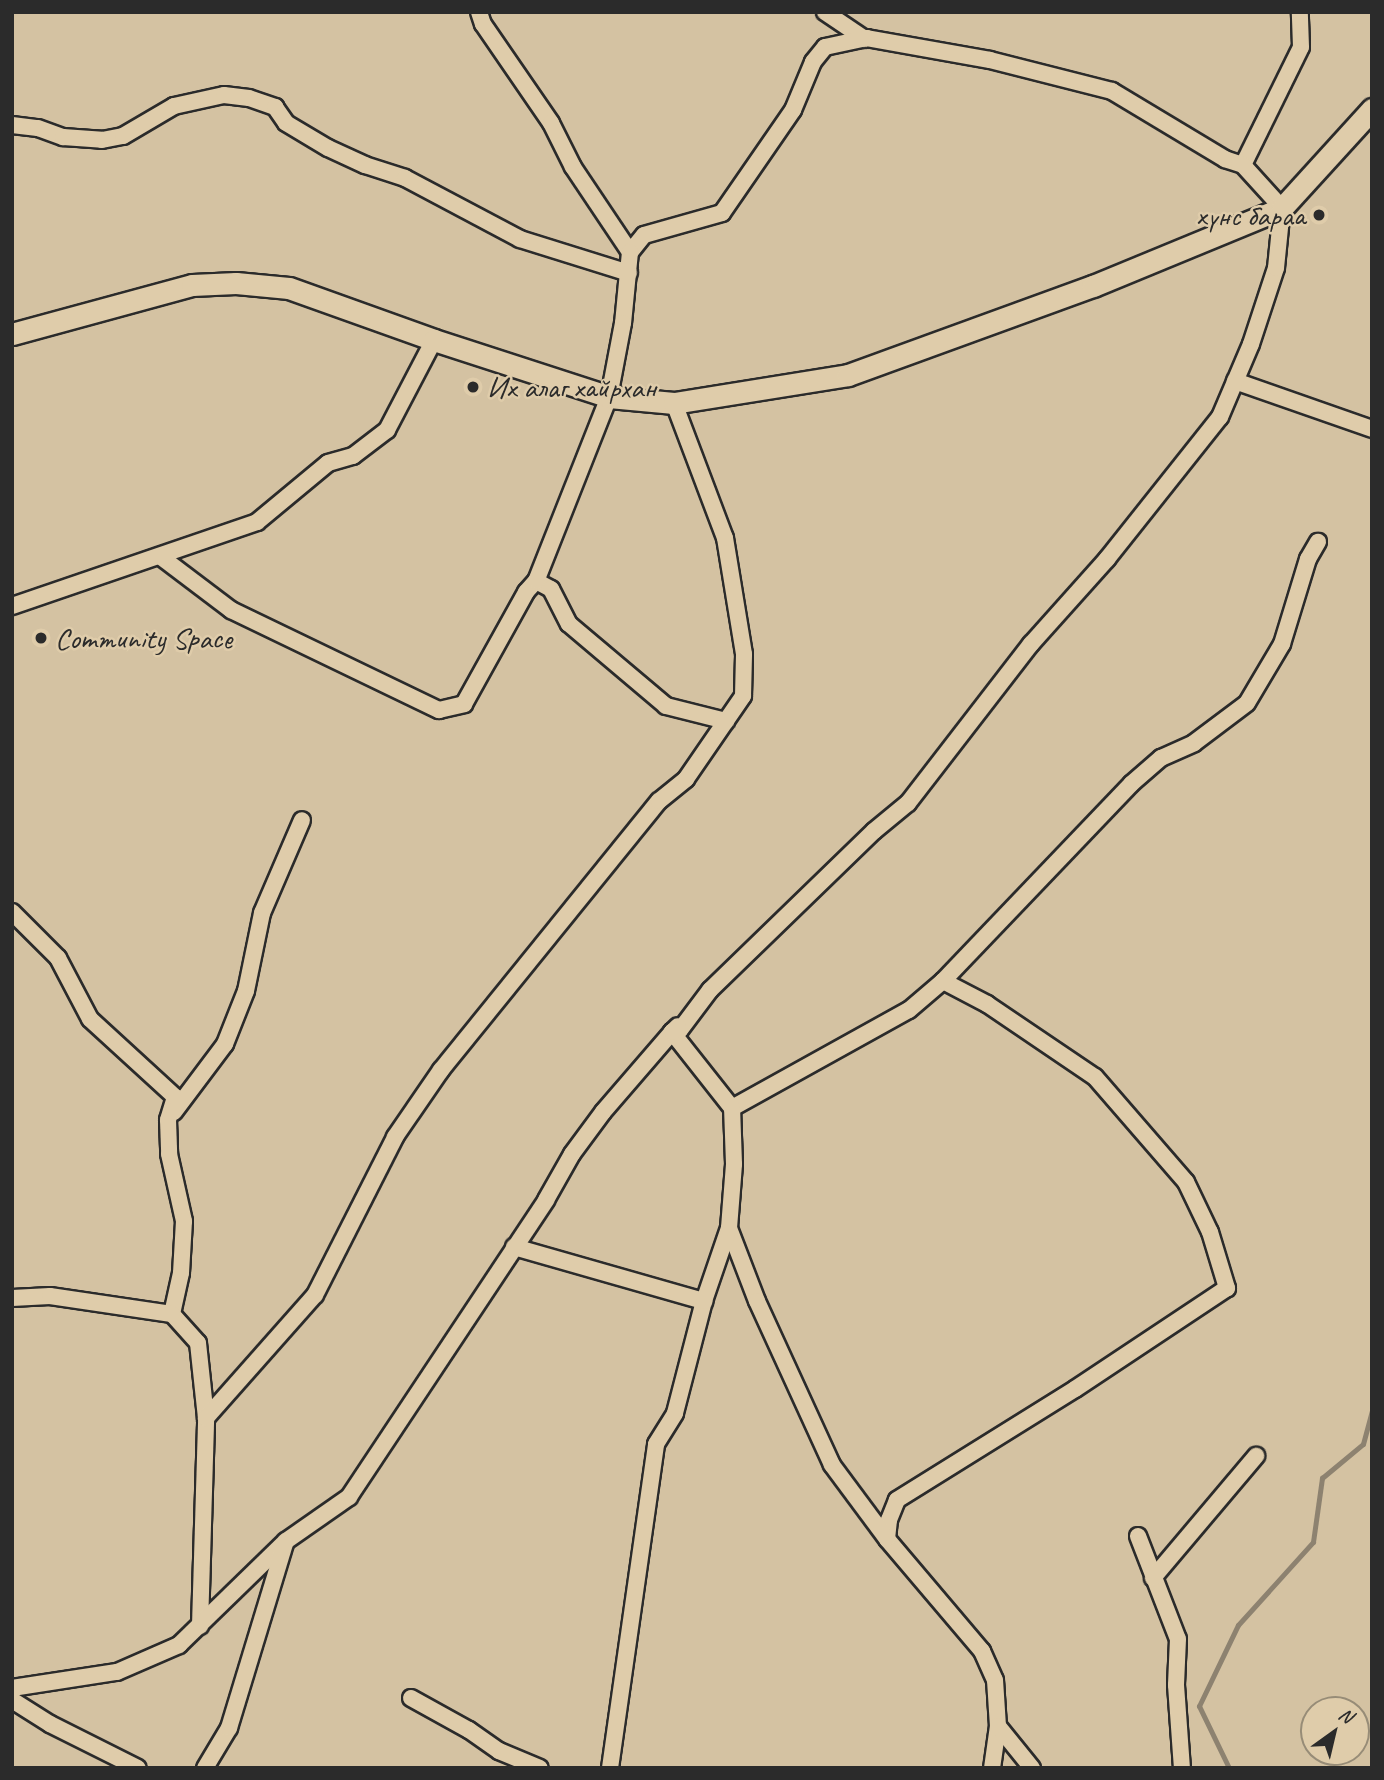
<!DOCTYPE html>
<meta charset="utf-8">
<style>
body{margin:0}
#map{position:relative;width:1384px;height:1780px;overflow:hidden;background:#d4c2a2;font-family:Caveat,sans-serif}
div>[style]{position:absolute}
.stream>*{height:5px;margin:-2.5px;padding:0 2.5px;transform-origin:2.5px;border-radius:2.5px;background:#8d8270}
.roads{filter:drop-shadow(2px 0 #2b2b2b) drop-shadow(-2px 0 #2b2b2b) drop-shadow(0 2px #2b2b2b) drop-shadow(0 -2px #2b2b2b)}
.minor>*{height:16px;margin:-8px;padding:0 8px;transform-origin:8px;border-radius:8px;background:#dfccaa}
.tertiary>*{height:21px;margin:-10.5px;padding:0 10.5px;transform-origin:10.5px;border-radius:10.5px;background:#dfccaa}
.dots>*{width:19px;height:19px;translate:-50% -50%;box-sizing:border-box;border:4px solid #dfccaa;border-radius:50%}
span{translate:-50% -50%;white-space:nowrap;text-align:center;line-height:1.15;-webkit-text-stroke:5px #dfccaa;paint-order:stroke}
.poi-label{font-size:30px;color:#2b2b2b}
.right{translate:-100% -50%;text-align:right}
.left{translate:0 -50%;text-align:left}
.frame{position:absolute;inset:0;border:14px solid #2b2b2b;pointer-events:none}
.north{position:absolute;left:1300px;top:1696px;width:70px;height:70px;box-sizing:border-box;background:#dfccaa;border:2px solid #978c77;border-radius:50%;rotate:34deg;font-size:19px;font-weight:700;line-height:28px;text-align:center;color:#2b2b2b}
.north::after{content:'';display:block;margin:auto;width:24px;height:32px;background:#2b2b2b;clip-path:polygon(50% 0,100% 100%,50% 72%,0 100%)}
</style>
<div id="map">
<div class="stream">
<div style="left:1229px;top:1768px;width:69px;rotate:-115.8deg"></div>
<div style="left:1199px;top:1706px;width:90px;rotate:-64.3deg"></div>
<div style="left:1238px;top:1625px;width:112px;rotate:-47.9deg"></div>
<div style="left:1313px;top:1542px;width:65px;rotate:-82deg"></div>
<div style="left:1322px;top:1478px;width:53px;rotate:-39.7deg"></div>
<div style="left:1363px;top:1444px;width:34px;rotate:-75deg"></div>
</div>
<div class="roads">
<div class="minor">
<div style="left:479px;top:12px;width:13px;rotate:72deg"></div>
<div style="left:483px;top:24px;width:120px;rotate:55.5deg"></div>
<div style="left:551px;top:123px;width:49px;rotate:63.4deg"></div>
<div style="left:573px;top:167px;width:102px;rotate:56.2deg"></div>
<div style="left:825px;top:12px;width:48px;rotate:34deg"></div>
<div style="left:12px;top:125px;width:26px;rotate:7deg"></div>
<div style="left:38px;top:128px;width:27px;rotate:20deg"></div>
<div style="left:63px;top:137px;width:39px;rotate:4deg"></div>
<div style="left:102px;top:140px;width:21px;rotate:-11deg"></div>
<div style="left:123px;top:136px;width:59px;rotate:-30.5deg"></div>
<div style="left:174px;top:106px;width:51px;rotate:-12.4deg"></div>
<div style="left:224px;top:95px;width:25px;rotate:7deg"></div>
<div style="left:249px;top:98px;width:28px;rotate:19deg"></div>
<div style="left:275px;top:107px;width:19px;rotate:55deg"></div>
<div style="left:286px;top:123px;width:49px;rotate:30.8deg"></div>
<div style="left:328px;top:148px;width:41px;rotate:24.7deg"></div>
<div style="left:365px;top:165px;width:42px;rotate:18deg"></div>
<div style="left:405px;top:178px;width:130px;rotate:27.9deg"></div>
<div style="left:520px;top:239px;width:114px;rotate:17.3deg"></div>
<div style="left:1243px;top:165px;width:131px;rotate:-63.8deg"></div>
<div style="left:1301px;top:47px;width:35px;rotate:-92deg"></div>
<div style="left:1235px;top:381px;width:145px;rotate:19.3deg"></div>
<div style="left:161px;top:557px;width:88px;rotate:37.1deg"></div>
<div style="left:231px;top:610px;width:231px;rotate:25.7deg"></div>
<div style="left:439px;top:710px;width:26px;rotate:-13deg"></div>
<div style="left:464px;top:704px;width:128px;rotate:-61deg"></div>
<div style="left:526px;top:592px;width:15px;rotate:-48deg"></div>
<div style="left:536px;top:581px;width:17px;rotate:28deg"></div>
<div style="left:551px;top:589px;width:39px;rotate:63deg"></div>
<div style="left:569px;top:624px;width:127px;rotate:40.2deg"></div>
<div style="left:666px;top:706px;width:62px;rotate:14deg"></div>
<div style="left:12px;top:606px;width:259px;rotate:-18.9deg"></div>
<div style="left:257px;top:522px;width:92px;rotate:-39.7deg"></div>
<div style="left:328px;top:463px;width:26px;rotate:-16deg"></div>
<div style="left:353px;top:456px;width:43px;rotate:-37.4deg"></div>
<div style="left:387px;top:430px;width:102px;rotate:-62.4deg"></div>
<div style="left:12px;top:912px;width:65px;rotate:45deg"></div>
<div style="left:58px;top:958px;width:69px;rotate:62.3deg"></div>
<div style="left:90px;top:1019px;width:115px;rotate:42.5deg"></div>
<div style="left:175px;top:1097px;width:24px;rotate:107deg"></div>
<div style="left:168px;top:1120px;width:34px;rotate:88deg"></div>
<div style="left:169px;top:1154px;width:69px;rotate:77.4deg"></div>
<div style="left:184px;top:1221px;width:52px;rotate:93.3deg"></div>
<div style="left:181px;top:1273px;width:42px;rotate:102.4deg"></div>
<div style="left:172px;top:1314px;width:39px;rotate:48deg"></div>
<div style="left:198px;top:1343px;width:75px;rotate:83.9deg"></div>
<div style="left:943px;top:981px;width:272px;rotate:-46.3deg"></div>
<div style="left:1131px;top:784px;width:40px;rotate:-41deg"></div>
<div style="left:1161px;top:758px;width:36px;rotate:-24deg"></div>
<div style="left:1194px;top:743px;width:66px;rotate:-37deg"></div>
<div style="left:1247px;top:703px;width:69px;rotate:-59.3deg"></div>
<div style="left:1282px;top:644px;width:89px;rotate:-73deg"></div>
<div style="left:1308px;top:559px;width:20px;rotate:-60deg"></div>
<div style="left:732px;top:1108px;width:202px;rotate:-29deg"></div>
<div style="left:909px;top:1010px;width:45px;rotate:-40.5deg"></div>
<div style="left:943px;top:981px;width:50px;rotate:27.6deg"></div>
<div style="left:987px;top:1004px;width:130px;rotate:34.1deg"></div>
<div style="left:1095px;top:1077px;width:139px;rotate:49.1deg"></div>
<div style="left:1186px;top:1182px;width:55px;rotate:64.4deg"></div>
<div style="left:1210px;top:1232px;width:59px;rotate:73.1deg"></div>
<div style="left:1227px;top:1288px;width:182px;rotate:146.4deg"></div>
<div style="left:1075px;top:1389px;width:210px;rotate:148.1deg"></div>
<div style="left:897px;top:1500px;width:22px;rotate:112deg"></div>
<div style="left:889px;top:1520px;width:19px;rotate:96deg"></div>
<div style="left:887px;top:1539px;width:147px;rotate:49.7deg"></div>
<div style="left:982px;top:1651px;width:32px;rotate:66deg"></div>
<div style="left:995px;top:1680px;width:46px;rotate:86.3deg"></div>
<div style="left:998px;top:1726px;width:42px;rotate:98.1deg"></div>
<div style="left:174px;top:1112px;width:85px;rotate:-53.1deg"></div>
<div style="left:225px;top:1044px;width:57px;rotate:-68.4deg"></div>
<div style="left:246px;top:991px;width:80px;rotate:-78.4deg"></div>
<div style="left:262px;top:913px;width:101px;rotate:-66.7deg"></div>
<div style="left:729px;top:1228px;width:78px;rotate:69deg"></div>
<div style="left:757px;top:1301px;width:180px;rotate:65.4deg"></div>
<div style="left:832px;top:1465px;width:92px;rotate:53.4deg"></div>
<div style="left:514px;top:1247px;width:198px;rotate:15.9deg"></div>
<div style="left:12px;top:1298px;width:38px;rotate:-3deg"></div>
<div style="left:50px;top:1296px;width:123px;rotate:8.4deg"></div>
<div style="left:1138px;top:1536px;width:110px;rotate:68.8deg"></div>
<div style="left:1178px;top:1639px;width:46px;rotate:92.5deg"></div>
<div style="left:1176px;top:1685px;width:83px;rotate:85.9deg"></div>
<div style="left:1153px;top:1578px;width:160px;rotate:-49.8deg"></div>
<div style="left:200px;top:1626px;width:208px;rotate:-88.3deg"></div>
<div style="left:206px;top:1418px;width:164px;rotate:-48.5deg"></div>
<div style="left:315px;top:1295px;width:177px;rotate:-63.1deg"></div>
<div style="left:395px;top:1137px;width:81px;rotate:-55.5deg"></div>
<div style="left:441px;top:1070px;width:346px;rotate:-51deg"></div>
<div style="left:659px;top:801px;width:35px;rotate:-39deg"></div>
<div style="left:686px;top:779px;width:101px;rotate:-55.5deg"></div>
<div style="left:743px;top:696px;width:42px;rotate:-88.6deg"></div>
<div style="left:744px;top:654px;width:118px;rotate:-99.3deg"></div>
<div style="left:725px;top:538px;width:144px;rotate:-110.7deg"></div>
<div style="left:12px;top:1688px;width:106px;rotate:-8.7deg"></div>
<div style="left:117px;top:1672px;width:68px;rotate:-23.5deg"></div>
<div style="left:179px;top:1645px;width:149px;rotate:-44.2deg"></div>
<div style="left:286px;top:1541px;width:77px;rotate:-34.9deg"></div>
<div style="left:349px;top:1497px;width:356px;rotate:-56.4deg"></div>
<div style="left:546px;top:1200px;width:53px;rotate:-60.5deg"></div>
<div style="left:572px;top:1154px;width:52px;rotate:-53.6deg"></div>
<div style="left:603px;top:1112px;width:106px;rotate:-49.2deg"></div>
<div style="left:672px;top:1032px;width:8px;rotate:-14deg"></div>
<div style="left:680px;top:1030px;width:50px;rotate:-53.1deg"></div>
<div style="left:710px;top:990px;width:228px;rotate:-44.1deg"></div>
<div style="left:874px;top:831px;width:44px;rotate:-39.5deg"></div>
<div style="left:908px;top:803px;width:201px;rotate:-52.3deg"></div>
<div style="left:1031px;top:644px;width:114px;rotate:-48.2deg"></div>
<div style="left:1107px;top:559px;width:181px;rotate:-51.5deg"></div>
<div style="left:1220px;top:417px;width:79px;rotate:-67deg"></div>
<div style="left:1251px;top:344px;width:80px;rotate:-71.8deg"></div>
<div style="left:1276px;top:268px;width:60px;rotate:-84.3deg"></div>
<div style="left:1282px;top:208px;width:58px;rotate:-132.2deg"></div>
<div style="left:1243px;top:165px;width:19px;rotate:-162deg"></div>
<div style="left:1225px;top:159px;width:132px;rotate:-149deg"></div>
<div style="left:1112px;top:91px;width:126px;rotate:-165.7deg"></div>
<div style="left:990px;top:60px;width:125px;rotate:-169.9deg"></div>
<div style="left:867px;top:38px;width:43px;rotate:167.9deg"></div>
<div style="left:825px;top:47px;width:19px;rotate:129deg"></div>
<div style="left:813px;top:62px;width:52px;rotate:112.6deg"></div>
<div style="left:793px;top:110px;width:125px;rotate:124.6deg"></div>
<div style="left:722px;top:213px;width:81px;rotate:164.2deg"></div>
<div style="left:644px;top:235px;width:22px;rotate:129deg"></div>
<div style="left:630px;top:252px;width:71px;rotate:95.6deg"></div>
<div style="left:623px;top:323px;width:75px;rotate:100.7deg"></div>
<div style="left:609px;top:397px;width:198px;rotate:111.6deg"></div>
<div style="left:411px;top:1698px;width:66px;rotate:28.9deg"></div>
<div style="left:469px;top:1730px;width:37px;rotate:35deg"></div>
<div style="left:499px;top:1751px;width:44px;rotate:22.5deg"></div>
<div style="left:12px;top:1700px;width:45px;rotate:32.3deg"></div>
<div style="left:50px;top:1724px;width:98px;rotate:26.6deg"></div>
<div style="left:998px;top:1726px;width:54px;rotate:51deg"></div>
<div style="left:205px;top:1768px;width:47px;rotate:-59deg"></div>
<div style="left:229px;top:1728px;width:192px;rotate:-73.1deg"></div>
<div style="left:610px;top:1768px;width:327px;rotate:-81.9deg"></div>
<div style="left:656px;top:1444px;width:36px;rotate:-58deg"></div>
<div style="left:675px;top:1413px;width:116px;rotate:-75.5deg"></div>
<div style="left:704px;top:1301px;width:77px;rotate:-71.1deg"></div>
<div style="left:729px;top:1228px;width:64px;rotate:-85.5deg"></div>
<div style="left:734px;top:1164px;width:56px;rotate:-92deg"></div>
<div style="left:732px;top:1108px;width:97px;rotate:-128.3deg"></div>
<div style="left:672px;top:1032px;width:8px;rotate:-45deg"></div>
</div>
<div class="tertiary">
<div style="left:12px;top:334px;width:187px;rotate:-15.2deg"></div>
<div style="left:192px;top:285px;width:44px;rotate:-2.6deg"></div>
<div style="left:236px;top:283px;width:53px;rotate:5.4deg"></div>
<div style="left:289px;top:288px;width:154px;rotate:19.7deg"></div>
<div style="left:434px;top:340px;width:184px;rotate:18deg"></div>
<div style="left:609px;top:397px;width:65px;rotate:5.3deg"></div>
<div style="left:674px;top:403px;width:176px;rotate:-9.1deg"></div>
<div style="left:848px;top:375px;width:261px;rotate:-20deg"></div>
<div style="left:1093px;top:286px;width:204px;rotate:-22.4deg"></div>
<div style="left:1282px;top:208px;width:134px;rotate:-47.7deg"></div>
</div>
</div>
<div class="dots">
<div style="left:1319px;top:215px;background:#2b2b2b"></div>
<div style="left:473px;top:387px;background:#2b2b2b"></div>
<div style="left:41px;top:638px;background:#2b2b2b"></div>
</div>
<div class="poi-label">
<span class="right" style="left:1305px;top:215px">хүнс бараа</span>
<span class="left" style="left:487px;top:387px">Их алаг хайрхан</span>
<span class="left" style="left:55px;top:638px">Community Space</span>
</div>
<div class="frame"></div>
<div class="north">N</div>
</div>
